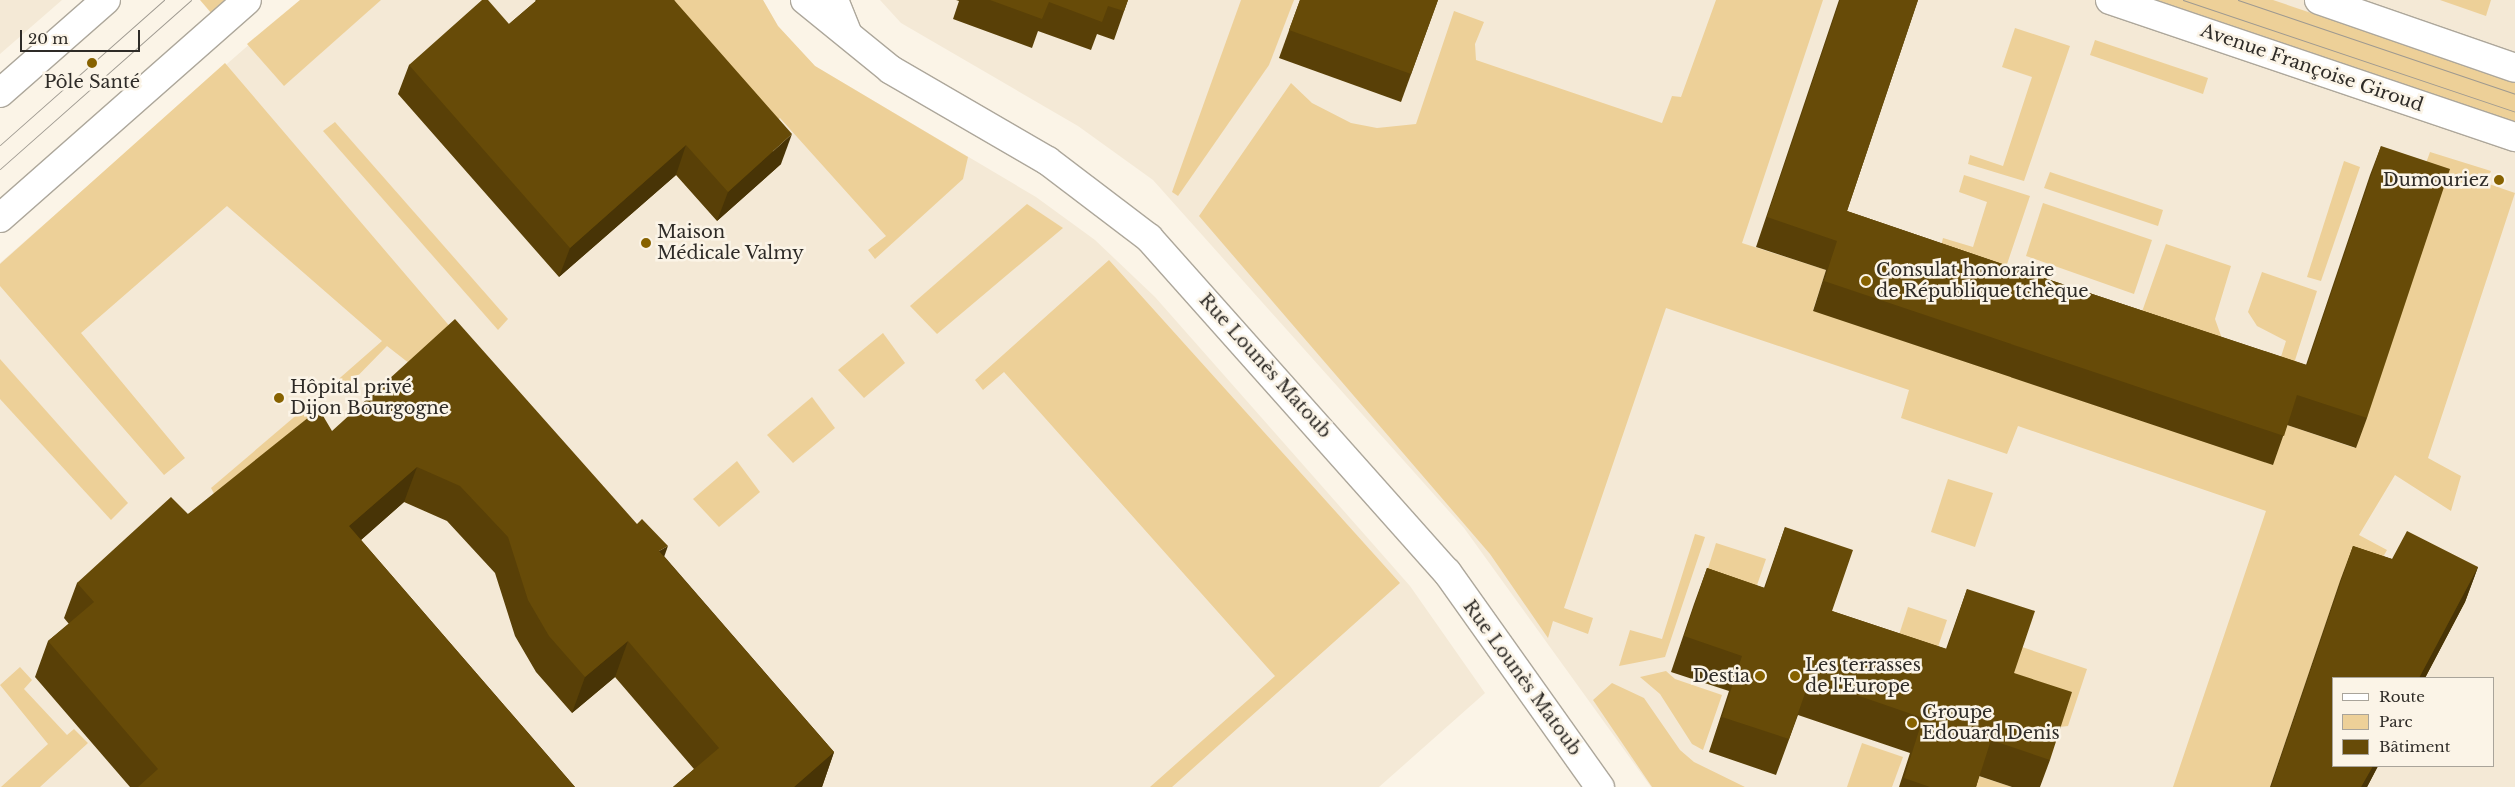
<!DOCTYPE html>
<meta charset="utf-8">
<style>
body{margin:0}
#map{position:relative;width:2515px;height:787px;overflow:hidden;background:#fbf4e7;font-family:"Libre Baskerville",serif}
div>[style]{position:absolute}
.built>*{inset:0;background:#f4e9d6}
.green>*{inset:0;background:#edd098}
.roads{filter:drop-shadow(1px 0 #ada79b) drop-shadow(-1px 0 #ada79b) drop-shadow(0 1px #ada79b) drop-shadow(0 -1px #ada79b)}
.minor>*{height:28px;margin:-14px;padding:0 14px;transform-origin:14px;border-radius:14px;background:#fff}
.tram>*{height:1px;margin:-0.5px;padding:0 0.5px;transform-origin:0.5px;border-radius:0.5px;background:#9e9990}
.wall>*{inset:0;background:#594007}
.shaded-wall>*{inset:0;background:#483406}
.building>*{inset:0;background:#674b08}
.dots>*{width:14px;height:14px;translate:-50% -50%;box-sizing:border-box;border:2px solid #fbf4e7;border-radius:50%}
span{translate:-50% -50%;white-space:nowrap;text-align:center;line-height:1.15;-webkit-text-stroke:5px #fbf4e7;paint-order:stroke}
.street-label{font-size:18px;color:#2e2b27}
.poi-label{font-size:18px;color:#2e2b27}
.right{translate:-100% -50%;text-align:right}
.left{translate:0 -50%;text-align:left}
.legend{position:absolute;left:2332px;top:677px;width:162px;height:90px;box-sizing:border-box;background:#fbf4e7;border:1px solid #a9a49a;margin:0;padding:6px 9px;list-style:none;font-size:15px;color:#2e2b27}
.legend li{display:flex;align-items:center;gap:10px;height:25px}
.legend b{width:25px;border:1px solid #a9a49a}
.scale{position:absolute;left:20px;top:30px;width:120px;height:22px;box-sizing:border-box;border:2px solid #2e2b27;border-top:0;padding-left:6px;font-size:15px;line-height:18px;white-space:nowrap;color:#2e2b27;-webkit-text-stroke:4px #fbf4e7;paint-order:stroke}
</style>
<div id="map">
<div class="built">
<div style="clip-path:polygon(0 0,62px 0,0 54px)"></div>
<div style="clip-path:polygon(300px 0,763px 0,778px 26px,815px 66px,1036px 197px,1095px 240px,1155px 297px,1410px 586px,1485px 693px,1379px 787px,0 787px,0 263px)"></div>
<div style="clip-path:polygon(evenodd,880px 0,2515px 0,2515px 787px,1651px 787px,1464px 528px,1153px 180px,1078px 126px,901px 23px,880px 0,2334px 678px,2494px 678px,2494px 766px,2334px 766px,2334px 678px)"></div>
</div>
<div class="green">
<div style="clip-path:polygon(200px 0,228px 0,212px 14px)"></div>
<div style="clip-path:polygon(300px 0,381px 0,284px 86px,247px 44px)"></div>
<div style="clip-path:polygon(668px 0,763px 0,778px 26px,815px 66px,968px 157px,963px 179px,875px 259px,868px 250px,886px 236px,780px 118px,767px 130px)"></div>
<div style="clip-path:polygon(1241px 0,1294px 0,1269px 65px,1178px 196px,1172px 192px)"></div>
<div style="clip-path:polygon(1716px 0,1823px 0,1742px 243px,1826px 270px,1813px 310px,2287px 425px,2355px 448px,2416px 191px,2430px 152px,2491px 171px,2486px 183px,2515px 193px,2428px 458px,2461px 476px,2451px 511px,2395px 475px,2359px 535px,2387px 550px,2364px 590px,2340px 582px,2270px 787px,2173px 787px,2266px 511px,2018px 426px,2007px 454px,1901px 418px,1909px 390px,1666px 308px,1564px 608px,1593px 618px,1588px 634px,1553px 621px,1548px 638px,1490px 554px,1199px 216px,1291px 83px,1312px 103px,1351px 123px,1377px 128px,1416px 124px,1454px 11px,1484px 22px,1475px 44px,1476px 60px,1662px 123px,1672px 96px,1681px 97px)"></div>
<div style="clip-path:polygon(2153px 0,2273px 0,2515px 82px,2515px 123px)"></div>
<div style="clip-path:polygon(2440px 0,2491px 0,2486px 16px)"></div>
<div style="clip-path:polygon(2015px 28px,2070px 46px,2024px 181px,1968px 164px,1970px 155px,2003px 166px,2032px 77px,2002px 67px)"></div>
<div style="clip-path:polygon(2095px 40px,2208px 78px,2203px 94px,2090px 55px)"></div>
<div style="clip-path:polygon(225px 63px,452px 329px,414px 367px,387px 346px,341px 393px,333px 384px,382px 341px,227px 206px,81px 333px,185px 458px,164px 475px,0 286px,0 264px)"></div>
<div style="clip-path:polygon(335px 122px,508px 319px,498px 330px,323px 131px)"></div>
<div style="clip-path:polygon(2344px 161px,2360px 167px,2321px 281px,2307px 277px)"></div>
<div style="clip-path:polygon(2050px 172px,2163px 210px,2158px 226px,2044px 188px)"></div>
<div style="clip-path:polygon(1964px 175px,2030px 196px,2002px 279px,1938px 258px,1943px 238px,1973px 247px,1987px 202px,1959px 192px)"></div>
<div style="clip-path:polygon(2043px 203px,2152px 240px,2134px 294px,2026px 256px)"></div>
<div style="clip-path:polygon(1027px 204px,1063px 228px,937px 334px,910px 306px)"></div>
<div style="clip-path:polygon(2166px 244px,2231px 266px,2215px 319px,2225px 347px,2279px 363px,2286px 341px,2257px 326px,2248px 312px,2262px 272px,2317px 291px,2290px 376px,2138px 323px)"></div>
<div style="clip-path:polygon(1109px 260px,1400px 583px,1172px 787px,1150px 787px,1275px 676px,1004px 372px,983px 390px,975px 380px)"></div>
<div style="clip-path:polygon(883px 333px,905px 363px,864px 398px,838px 370px)"></div>
<div style="clip-path:polygon(0 359px,128px 503px,111px 520px,0 399px)"></div>
<div style="clip-path:polygon(812px 397px,835px 428px,793px 463px,767px 435px)"></div>
<div style="clip-path:polygon(306px 407px,324px 425px,218px 501px,211px 488px)"></div>
<div style="clip-path:polygon(737px 461px,760px 492px,719px 527px,693px 499px)"></div>
<div style="clip-path:polygon(1948px 479px,1993px 493px,1975px 547px,1931px 532px)"></div>
<div style="clip-path:polygon(1695px 534px,1705px 537px,1665px 657px,1619px 666px,1630px 630px,1662px 639px)"></div>
<div style="clip-path:polygon(1716px 543px,1766px 559px,1746px 617px,1698px 600px)"></div>
<div style="clip-path:polygon(1908px 607px,1947px 620px,1933px 662px,1898px 638px)"></div>
<div style="clip-path:polygon(2022px 647px,2087px 669px,2068px 726px,2060px 727px,2001px 708px)"></div>
<div style="clip-path:polygon(20px 667px,32px 680px,24px 689px,67px 735px,74px 729px,88px 743px,40px 787px,1px 787px,48px 744px,0 685px)"></div>
<div style="clip-path:polygon(1666px 671px,1675px 679px,1722px 695px,1703px 750px,1692px 744px,1660px 694px,1640px 677px)"></div>
<div style="clip-path:polygon(1612px 683px,1644px 698px,1680px 750px,1694px 762px,1745px 787px,1652px 787px,1593px 700px)"></div>
<div style="clip-path:polygon(1862px 743px,1903px 757px,1892px 787px,1847px 787px)"></div>
<div style="clip-path:polygon(1978px 776px,2012px 787px,1975px 787px)"></div>
</div>
<div class="roads">
<div class="minor">
<div style="left:805px;top:0;width:111px;rotate:39.1deg"></div>
<div style="left:891px;top:70px;width:181px;rotate:30.1deg"></div>
<div style="left:1048px;top:161px;width:127px;rotate:37.3deg"></div>
<div style="left:1149px;top:238px;width:448px;rotate:48.3deg"></div>
<div style="left:1447px;top:572px;width:264px;rotate:54.6deg"></div>
<div style="left:834px;top:0;width:35px;rotate:68deg"></div>
<div style="left:2110px;top:0;width:428px;rotate:18.7deg"></div>
<div style="left:2319px;top:0;width:207px;rotate:19.1deg"></div>
<div style="left:0;top:93px;width:141px;rotate:-41.3deg"></div>
<div style="left:0;top:218px;width:329px;rotate:-41.4deg"></div>
</div>
</div>
<div class="tram">
<div style="left:2183px;top:0;width:350px;rotate:18.6deg"></div>
<div style="left:2238px;top:0;width:293px;rotate:18.7deg"></div>
<div style="left:0;top:145px;width:219px;rotate:-41.5deg"></div>
<div style="left:0;top:169px;width:255px;rotate:-41.5deg"></div>
</div>
<div class="wall">
<div style="clip-path:polygon(535px 0,674px 0,781px 164px,717px 221px,676px 175px,559px 277px,398px 94px,409px 65px,509px 24px,536px 1px)"></div>
<div style="clip-path:polygon(956px 0,1128px 0,1114px 40px,1097px 34px,1091px 50px,1038px 31px,1032px 48px,953px 19px,959px 1px)"></div>
<div style="clip-path:polygon(1300px 0,1438px 0,1401px 102px,1279px 58px)"></div>
<div style="clip-path:polygon(1839px 0,1918px 0,1847px 211px,2023px 271px,2306px 365px,2370px 175px,2381px 146px,2367px 418px,2356px 448px,2287px 425px,2273px 465px,1813px 311px,1826px 270px,1756px 247px)"></div>
<div style="clip-path:polygon(332px 431px,664px 556px,834px 752px,822px 787px,673px 787px,694px 769px,615px 677px,572px 713px,536px 672px,515px 636px,495px 573px,447px 521px,404px 502px,361px 540px,575px 787px,130px 787px,35px 677px,48px 641px,69px 624px,64px 618px,77px 583px,188px 514px)"></div>
<div style="clip-path:polygon(1785px 527px,1832px 611px,1946px 649px,1967px 589px,2014px 673px,2050px 760px,2040px 787px,2012px 787px,1979px 776px,1976px 787px,1899px 787px,1910px 753px,1798px 715px,1776px 775px,1709px 752px,1729px 691px,1671px 672px,1694px 604px,1707px 568px,1764px 588px)"></div>
<div style="clip-path:polygon(2353px 546px,2392px 559px,2478px 567px,2465px 602px,2425px 678px,2334px 678px,2334px 766px,2378px 766px,2367px 787px,2270px 787px,2340px 581px)"></div>
</div>
<div class="shaded-wall">
<div style="clip-path:polygon(792px 134px,781px 164px,717px 221px,728px 192px)"></div>
<div style="clip-path:polygon(686px 145px,676px 175px,559px 277px,570px 248px)"></div>
<div style="clip-path:polygon(417px 467px,404px 502px,336px 562px,349px 526px)"></div>
<div style="clip-path:polygon(668px 546px,655px 582px,659px 551px)"></div>
<div style="clip-path:polygon(2478px 567px,2465px 602px,2425px 678px,2419px 678px)"></div>
<div style="clip-path:polygon(628px 641px,615px 677px,572px 713px,585px 677px)"></div>
<div style="clip-path:polygon(834px 752px,822px 787px,794px 787px)"></div>
<div style="clip-path:polygon(2373px 766px,2378px 766px,2367px 787px,2361px 787px)"></div>
</div>
<div class="building">
<div style="clip-path:polygon(482px 0,488px 0,509px 24px,537px 0,674px 0,792px 134px,728px 192px,686px 145px,570px 248px,409px 65px)"></div>
<div style="clip-path:polygon(990px 0,1128px 0,1124px 11px,1108px 6px,1102px 22px,1049px 2px,1042px 19px)"></div>
<div style="clip-path:polygon(1300px 0,1438px 0,1411px 74px,1289px 30px)"></div>
<div style="clip-path:polygon(1840px 0,1918px 0,1847px 211px,2023px 271px,2307px 365px,2381px 146px,2450px 169px,2367px 418px,2297px 395px,2284px 436px,1824px 281px,1837px 241px,1767px 217px)"></div>
<div style="clip-path:polygon(455px 319px,637px 524px,642px 519px,668px 546px,659px 551px,834px 752px,794px 787px,673px 787px,719px 748px,628px 641px,585px 677px,549px 636px,528px 600px,508px 537px,460px 486px,417px 467px,349px 526px,575px 787px,138px 787px,158px 769px,48px 641px,94px 602px,77px 583px,171px 497px,188px 514px,319px 409px,332px 431px)"></div>
<div style="clip-path:polygon(1785px 527px,1853px 550px,1832px 611px,1947px 649px,1967px 589px,2035px 611px,2014px 673px,2072px 692px,2050px 760px,1991px 740px,1976px 787px,1930px 787px,1904px 778px,1923px 718px,1810px 679px,1789px 739px,1722px 717px,1742px 656px,1684px 636px,1707px 568px,1765px 588px)"></div>
<div style="clip-path:polygon(2407px 531px,2478px 567px,2419px 678px,2334px 678px,2334px 766px,2373px 766px,2361px 787px,2271px 787px,2353px 546px,2392px 559px)"></div>
</div>
<div class="dots">
<div style="left:92px;top:63px;background:#876200"></div>
<div style="left:2499px;top:180px;background:#876200"></div>
<div style="left:646px;top:243px;background:#876200"></div>
<div style="left:1866px;top:281px;background:#876200"></div>
<div style="left:279px;top:398px;background:#876200"></div>
<div style="left:1760px;top:676px;background:#876200"></div>
<div style="left:1795px;top:676px;background:#876200"></div>
<div style="left:1912px;top:723px;background:#876200"></div>
</div>
<div class="street-label">
<span style="left:2312px;top:68px;rotate:19deg">Avenue Françoise Giroud</span>
<span style="left:1265px;top:366px;rotate:48deg">Rue Lounès Matoub</span>
<span style="left:1522px;top:678px;rotate:54deg">Rue Lounès Matoub</span>
</div>
<div class="poi-label">
<span style="left:92px;top:82px">Pôle Santé</span>
<span class="right" style="left:2489px;top:180px">Dumouriez</span>
<span class="left" style="left:657px;top:243px">Maison<br>Médicale Valmy</span>
<span class="left" style="left:1876px;top:281px">Consulat honoraire<br>de République tchèque</span>
<span class="left" style="left:290px;top:398px">Hôpital privé<br>Dijon Bourgogne</span>
<span class="left" style="left:1805px;top:676px">Les terrasses<br>de l'Europe</span>
<span class="right" style="left:1750px;top:676px">Destia</span>
<span class="left" style="left:1922px;top:723px">Groupe<br>Edouard Denis</span>
</div>
<ul class="legend">
<li><b style="height:6px;background:#fff"></b>Route</li>
<li><b style="height:14px;background:#edd098"></b>Parc</li>
<li><b style="height:14px;background:#674b08"></b>Bâtiment</li>
</ul>
<div class="scale">20 m</div>
</div>
